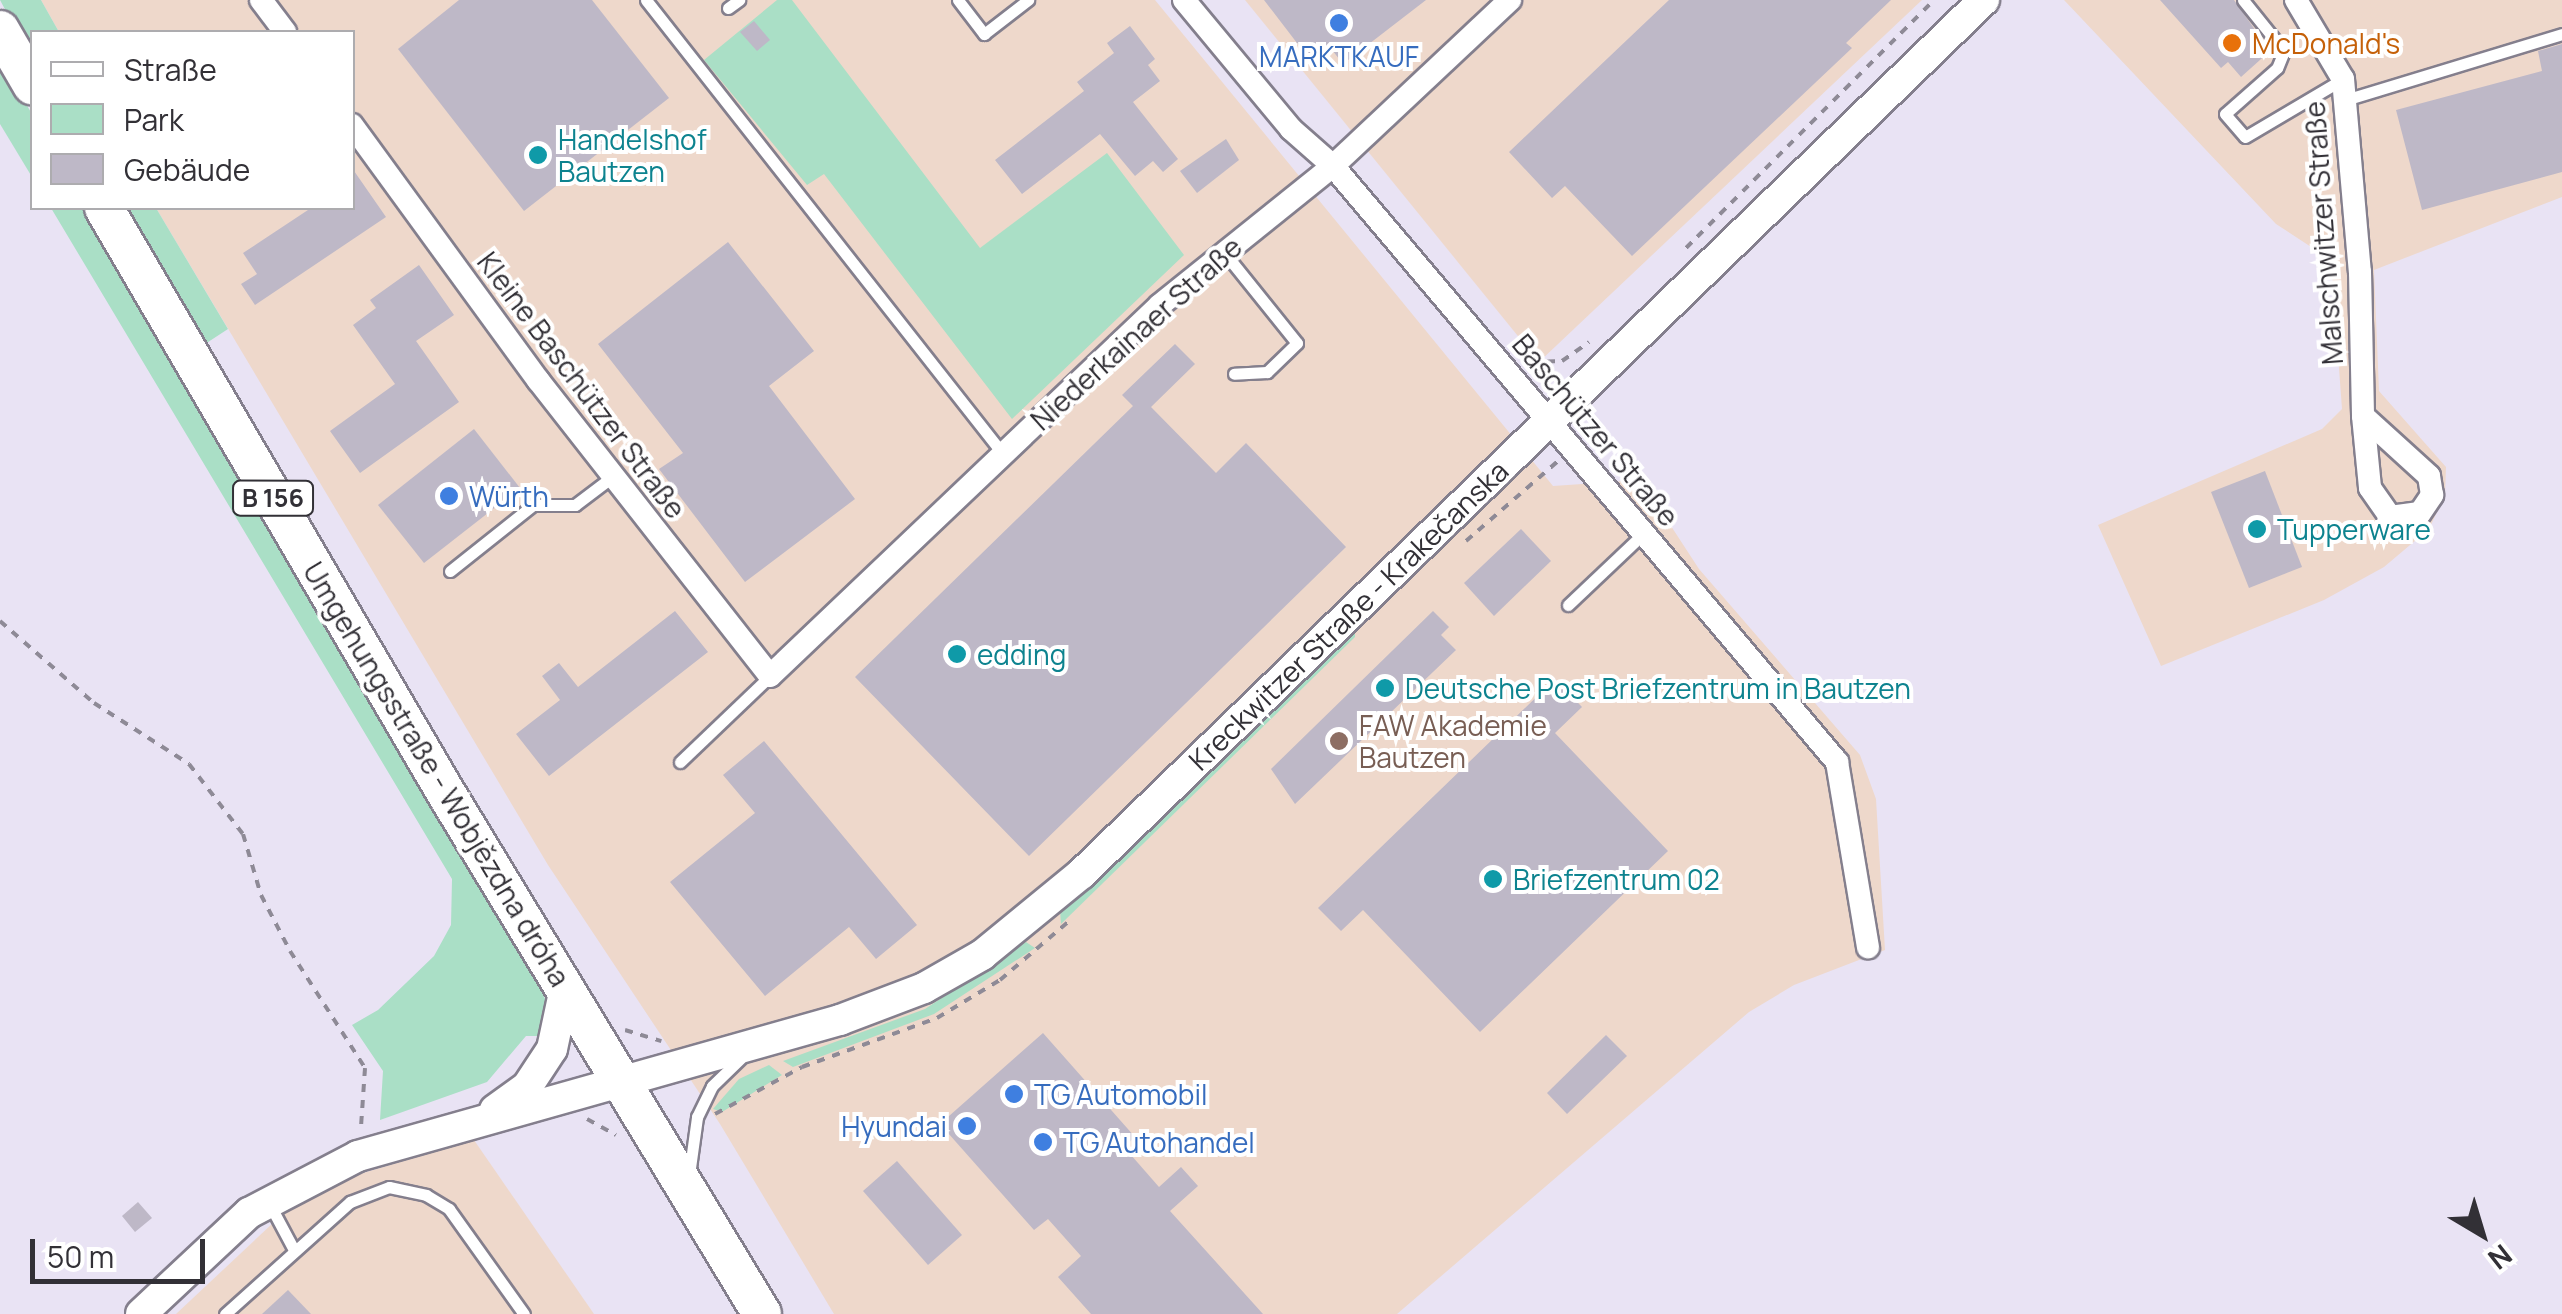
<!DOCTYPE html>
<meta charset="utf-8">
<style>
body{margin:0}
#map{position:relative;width:2562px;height:1314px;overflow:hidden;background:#e9e3f4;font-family:Manrope,sans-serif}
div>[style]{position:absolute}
.commercial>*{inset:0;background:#eed8cb}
.green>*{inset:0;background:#aadfc6}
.building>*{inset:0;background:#beb8c7}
.path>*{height:4px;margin-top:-2px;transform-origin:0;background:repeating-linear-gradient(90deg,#8e8a96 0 8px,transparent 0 16px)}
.roads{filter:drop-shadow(2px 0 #847f8d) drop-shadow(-2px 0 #847f8d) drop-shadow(0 2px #847f8d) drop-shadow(0 -2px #847f8d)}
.service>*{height:11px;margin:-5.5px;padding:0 5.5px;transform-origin:5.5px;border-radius:5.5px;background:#fff}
.minor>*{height:22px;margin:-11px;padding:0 11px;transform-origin:11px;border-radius:11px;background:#fff}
.tertiary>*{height:30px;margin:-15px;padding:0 15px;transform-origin:15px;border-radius:15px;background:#fff}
.primary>*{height:38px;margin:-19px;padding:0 19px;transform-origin:19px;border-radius:19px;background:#fff}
.dots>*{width:28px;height:28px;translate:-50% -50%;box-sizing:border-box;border:5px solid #fff;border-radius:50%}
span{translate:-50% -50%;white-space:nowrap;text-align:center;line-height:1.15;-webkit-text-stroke:8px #fff;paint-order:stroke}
.shield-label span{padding:2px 8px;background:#fff;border:2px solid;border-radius:8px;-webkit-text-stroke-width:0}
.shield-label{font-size:25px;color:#323036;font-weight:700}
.food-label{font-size:28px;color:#c56008}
.left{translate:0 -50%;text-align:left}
.shop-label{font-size:28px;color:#366cbe}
.right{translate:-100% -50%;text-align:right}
.culture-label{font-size:28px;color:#0d838f}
.street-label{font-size:28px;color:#323036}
.education-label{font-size:28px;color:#785e54}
.legend{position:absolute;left:30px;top:30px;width:325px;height:180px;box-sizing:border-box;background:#fff;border:2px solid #adacaf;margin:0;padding:12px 18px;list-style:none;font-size:30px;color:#323036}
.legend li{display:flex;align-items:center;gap:20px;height:50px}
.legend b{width:50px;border:2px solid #adacaf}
.north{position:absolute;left:2432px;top:1184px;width:100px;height:100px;-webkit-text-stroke:8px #fff;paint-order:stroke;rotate:142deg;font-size:28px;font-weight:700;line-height:40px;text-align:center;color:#323036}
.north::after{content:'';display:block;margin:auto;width:35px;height:45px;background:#323036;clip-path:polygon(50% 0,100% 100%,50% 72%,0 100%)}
.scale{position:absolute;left:30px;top:1239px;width:175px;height:45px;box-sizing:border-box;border:5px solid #323036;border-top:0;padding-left:12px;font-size:30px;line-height:35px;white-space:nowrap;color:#323036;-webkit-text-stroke:8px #fff;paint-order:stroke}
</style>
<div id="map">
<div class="commercial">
<div style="clip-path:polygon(41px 0,1155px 0,1553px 486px,1641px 480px,1699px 569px,1860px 755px,1876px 799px,1885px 950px,1794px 985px,1749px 1012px,1397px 1314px,834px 1314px,720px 1124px,548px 865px,156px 208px,352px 208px,352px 32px,59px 32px)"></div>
<div style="clip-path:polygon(1245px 0,1922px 0,1539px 362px)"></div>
<div style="clip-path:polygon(2064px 0,2562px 0,2562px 197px,2374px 270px,2379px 391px,2446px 467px,2445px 495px,2429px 529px,2384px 567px,2324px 600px,2161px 666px,2098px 525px,2322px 429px,2342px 409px,2331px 260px,2276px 224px)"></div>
<div style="clip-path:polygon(474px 1140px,594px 1314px,176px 1314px,289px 1208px,343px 1179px)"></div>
</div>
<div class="green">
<div style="clip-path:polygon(0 0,41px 0,59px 32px,32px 32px,32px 60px)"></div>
<div style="clip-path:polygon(777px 0,792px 0,980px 248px,1107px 153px,1184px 255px,1012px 419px,824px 174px,807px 185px,704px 60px)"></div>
<div style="clip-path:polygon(0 60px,32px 114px,32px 177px,0 124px)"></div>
<div style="clip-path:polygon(51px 208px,89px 208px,534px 975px,546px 1001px,544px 1036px,526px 1036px,487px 1082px,380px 1120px,383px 1071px,352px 1025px,378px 1010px,434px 956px,451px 925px,452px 879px)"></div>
<div style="clip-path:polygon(119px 208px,156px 208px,228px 329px,202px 346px)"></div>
<div style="clip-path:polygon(1355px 633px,1355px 637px,1061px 924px,1060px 910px)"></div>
<div style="clip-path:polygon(1026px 942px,1035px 948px,934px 1014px,793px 1067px,783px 1061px,925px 1009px)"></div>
<div style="clip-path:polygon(769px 1065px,782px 1075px,722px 1112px,713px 1109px,739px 1079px)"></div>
</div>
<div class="building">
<div style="clip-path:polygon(459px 0,592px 0,669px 98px,524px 211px,398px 49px)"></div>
<div style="clip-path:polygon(1264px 0,1426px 0,1343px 64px,1329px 46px,1310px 60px)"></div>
<div style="clip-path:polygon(1669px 0,1891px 0,1846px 43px,1852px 48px,1632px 256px,1565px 186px,1552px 198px,1509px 152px)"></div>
<div style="clip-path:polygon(2160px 0,2234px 0,2270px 51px,2241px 77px,2228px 62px,2221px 68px)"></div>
<div style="clip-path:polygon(754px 21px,770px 40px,757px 51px,740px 32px)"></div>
<div style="clip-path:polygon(1130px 26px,1155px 59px,1148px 65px,1160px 81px,1133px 102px,1178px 159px,1163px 172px,1153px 161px,1135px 176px,1100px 134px,1022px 194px,995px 160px,1084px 91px,1077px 82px,1114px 53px,1107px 43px)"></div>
<div style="clip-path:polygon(2562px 44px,2562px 172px,2422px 210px,2396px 110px,2542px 71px,2538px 51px)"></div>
<div style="clip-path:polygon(1226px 139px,1239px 160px,1197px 193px,1180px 171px)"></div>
<div style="clip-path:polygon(352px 168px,386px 217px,255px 305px,241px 284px,257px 274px,243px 253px,311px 208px,352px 208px)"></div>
<div style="clip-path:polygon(728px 242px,814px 351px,769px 386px,855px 499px,745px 582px,659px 469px,683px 453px,598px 344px)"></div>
<div style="clip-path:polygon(419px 265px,454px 315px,416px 341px,459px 402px,360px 473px,330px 431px,395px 384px,353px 325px,376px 308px,370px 300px)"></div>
<div style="clip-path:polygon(1175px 344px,1195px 364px,1151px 407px,1216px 473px,1246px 443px,1346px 547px,1029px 856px,855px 677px,1133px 406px,1122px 395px)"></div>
<div style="clip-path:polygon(474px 429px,520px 488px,424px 563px,378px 505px)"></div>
<div style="clip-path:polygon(2265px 471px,2302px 567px,2249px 588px,2211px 492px)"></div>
<div style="clip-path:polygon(1521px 529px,1551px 561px,1494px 616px,1464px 583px)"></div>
<div style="clip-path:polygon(675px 611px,708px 652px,549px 776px,516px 734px,560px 700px,542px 676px,559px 663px,578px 687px)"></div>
<div style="clip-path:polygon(1433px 611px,1449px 627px,1441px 635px,1456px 650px,1295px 804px,1271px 769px)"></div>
<div style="clip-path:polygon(1555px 679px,1582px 707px,1555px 733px,1668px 851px,1480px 1032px,1363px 910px,1341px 931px,1318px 908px)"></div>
<div style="clip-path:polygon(764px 741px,917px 925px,876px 959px,849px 927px,765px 996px,670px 882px,755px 813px,723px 775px)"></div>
<div style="clip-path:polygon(1043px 1033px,1135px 1137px,1124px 1147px,1159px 1187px,1181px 1167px,1198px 1186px,1170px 1211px,1263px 1314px,1091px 1314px,1058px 1277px,1081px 1256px,1048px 1219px,1034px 1230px,940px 1124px)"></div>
<div style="clip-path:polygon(1606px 1035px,1627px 1056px,1567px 1114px,1547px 1093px)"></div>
<div style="clip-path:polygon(897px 1161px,962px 1235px,928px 1265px,863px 1191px)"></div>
<div style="clip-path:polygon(138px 1202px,152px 1218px,135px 1232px,122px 1216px)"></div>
<div style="clip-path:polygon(288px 1290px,311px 1314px,262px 1314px)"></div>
</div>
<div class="path">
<div style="left:1686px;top:248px;width:351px;rotate:-45deg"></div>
<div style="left:1531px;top:362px;width:31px;rotate:-2deg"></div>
<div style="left:1562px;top:361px;width:33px;rotate:-35deg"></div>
<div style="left:1466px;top:541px;width:121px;rotate:-41deg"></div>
<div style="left:0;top:621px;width:125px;rotate:41.1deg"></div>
<div style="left:94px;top:703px;width:113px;rotate:32.7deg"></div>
<div style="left:189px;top:764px;width:88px;rotate:52.4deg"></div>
<div style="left:243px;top:834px;width:64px;rotate:73.6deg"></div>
<div style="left:261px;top:895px;width:63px;rotate:62.6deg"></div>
<div style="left:290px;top:951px;width:139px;rotate:57.3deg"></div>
<div style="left:365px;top:1068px;width:59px;rotate:93.9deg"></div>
<div style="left:625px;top:1030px;width:38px;rotate:17deg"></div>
<div style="left:715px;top:1114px;width:99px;rotate:-28.4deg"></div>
<div style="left:802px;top:1067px;width:144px;rotate:-19.9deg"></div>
<div style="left:937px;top:1018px;width:74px;rotate:-31.1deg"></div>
<div style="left:1000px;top:980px;width:91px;rotate:-40.5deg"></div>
<div style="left:587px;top:1119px;width:33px;rotate:29deg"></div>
</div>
<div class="roads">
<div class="service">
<div style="left:646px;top:0;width:578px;rotate:51.82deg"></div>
<div style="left:958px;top:0;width:43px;rotate:52.6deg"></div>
<div style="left:984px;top:34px;width:56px;rotate:-37.7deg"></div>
<div style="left:2243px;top:0;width:65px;rotate:51.2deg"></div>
<div style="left:2284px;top:51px;width:18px;rotate:112deg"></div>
<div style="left:2277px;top:68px;width:69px;rotate:138.5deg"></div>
<div style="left:2225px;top:114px;width:30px;rotate:49deg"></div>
<div style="left:2245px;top:137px;width:114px;rotate:-30.6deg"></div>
<div style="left:728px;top:8px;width:14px;rotate:-36deg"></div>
<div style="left:2345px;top:100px;width:227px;rotate:-16.9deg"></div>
<div style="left:1223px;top:251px;width:118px;rotate:51.2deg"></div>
<div style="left:1297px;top:343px;width:42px;rotate:136deg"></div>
<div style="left:1267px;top:372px;width:33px;rotate:177deg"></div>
<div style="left:450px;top:571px;width:106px;rotate:-38.5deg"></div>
<div style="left:533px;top:505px;width:42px"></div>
<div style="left:575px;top:505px;width:46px;rotate:-37.1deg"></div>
<div style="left:1568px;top:605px;width:105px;rotate:-43.5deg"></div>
<div style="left:680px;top:762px;width:124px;rotate:-43.7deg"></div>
<div style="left:689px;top:1175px;width:59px;rotate:-82.1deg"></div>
<div style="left:697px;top:1117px;width:34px;rotate:-64deg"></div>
<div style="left:712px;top:1086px;width:39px;rotate:-44deg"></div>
<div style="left:270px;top:1205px;width:51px;rotate:61.9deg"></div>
<div style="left:225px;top:1314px;width:168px;rotate:-41.9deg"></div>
<div style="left:350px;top:1202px;width:42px;rotate:-21deg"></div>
<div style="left:389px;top:1187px;width:38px;rotate:12deg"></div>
<div style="left:426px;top:1195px;width:27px;rotate:31deg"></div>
<div style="left:449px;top:1209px;width:129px;rotate:54.5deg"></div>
</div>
<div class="minor">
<div style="left:261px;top:0;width:40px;rotate:53deg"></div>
<div style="left:1184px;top:0;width:168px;rotate:50.3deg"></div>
<div style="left:1291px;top:129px;width:56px;rotate:41.4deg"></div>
<div style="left:1333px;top:166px;width:781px;rotate:49.78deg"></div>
<div style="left:1837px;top:762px;width:188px;rotate:80.5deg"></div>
<div style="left:2296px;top:0;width:92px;rotate:59.3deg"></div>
<div style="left:2343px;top:79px;width:194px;rotate:85deg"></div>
<div style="left:2360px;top:272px;width:144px;rotate:88.8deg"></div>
<div style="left:2363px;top:416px;width:72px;rotate:84.4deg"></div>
<div style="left:2370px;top:488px;width:35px;rotate:55deg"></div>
<div style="left:2390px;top:517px;width:30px;rotate:-8deg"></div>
<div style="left:2420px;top:513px;width:22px;rotate:-56deg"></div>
<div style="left:2432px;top:495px;width:19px;rotate:-99deg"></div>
<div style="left:2429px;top:476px;width:89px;rotate:-137.7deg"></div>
<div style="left:352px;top:125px;width:316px;rotate:53.9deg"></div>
<div style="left:538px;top:380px;width:376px;rotate:51.9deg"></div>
<div style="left:770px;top:676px;width:538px;rotate:-43.57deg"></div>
<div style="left:1160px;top:305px;width:222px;rotate:-38.8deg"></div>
<div style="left:1333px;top:166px;width:243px;rotate:-43.2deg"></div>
</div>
<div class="tertiary">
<div style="left:495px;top:1110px;width:39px;rotate:-36deg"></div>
<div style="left:527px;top:1087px;width:45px;rotate:-56.7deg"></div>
<div style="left:552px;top:1049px;width:62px;rotate:-78deg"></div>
<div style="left:141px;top:1314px;width:148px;rotate:-43.1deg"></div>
<div style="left:249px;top:1213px;width:123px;rotate:-27.6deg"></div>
<div style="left:358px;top:1156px;width:501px;rotate:-15.76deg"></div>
<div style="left:840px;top:1020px;width:90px;rotate:-20.9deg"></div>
<div style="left:924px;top:988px;width:67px;rotate:-29.6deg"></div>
<div style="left:982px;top:955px;width:128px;rotate:-39.3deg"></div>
<div style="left:1081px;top:874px;width:1257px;rotate:-44.07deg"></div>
</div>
<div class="primary">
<div style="left:0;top:30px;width:64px;rotate:59.8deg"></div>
<div style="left:104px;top:208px;width:672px;rotate:59.69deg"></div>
<div style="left:443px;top:788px;width:615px;rotate:58.76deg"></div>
</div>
</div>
<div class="dots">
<div style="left:1339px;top:23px;background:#3f7fe0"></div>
<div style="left:2232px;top:43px;background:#e8710a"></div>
<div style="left:538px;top:155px;background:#0f9aa8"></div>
<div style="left:449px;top:496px;background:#3f7fe0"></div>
<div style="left:2257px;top:529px;background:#0f9aa8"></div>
<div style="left:957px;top:654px;background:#0f9aa8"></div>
<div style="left:1385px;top:688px;background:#0f9aa8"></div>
<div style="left:1339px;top:741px;background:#8d6e63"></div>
<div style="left:1493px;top:879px;background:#0f9aa8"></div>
<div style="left:1014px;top:1094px;background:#3f7fe0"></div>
<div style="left:967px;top:1126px;background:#3f7fe0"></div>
<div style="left:1043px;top:1142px;background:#3f7fe0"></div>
</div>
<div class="shield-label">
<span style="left:273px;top:498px">B 156</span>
</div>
<div class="food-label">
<span class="left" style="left:2252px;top:43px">McDonald's</span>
</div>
<div class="shop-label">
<span style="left:1339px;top:56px">MARKTKAUF</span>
<span class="left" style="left:469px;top:496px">Würth</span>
<span class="left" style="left:1034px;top:1094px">TG Automobil</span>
<span class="right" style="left:947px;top:1126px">Hyundai</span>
<span class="left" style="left:1063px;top:1142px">TG Autohandel</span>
</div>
<div class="culture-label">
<span class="left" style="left:558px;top:155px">Handelshof<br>Bautzen</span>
<span class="left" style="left:2277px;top:529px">Tupperware</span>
<span class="left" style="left:977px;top:654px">edding</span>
<span class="left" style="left:1405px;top:688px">Deutsche Post Briefzentrum in Bautzen</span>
<span class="left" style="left:1513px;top:879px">Briefzentrum 02</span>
</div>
<div class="street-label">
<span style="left:2323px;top:233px;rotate:-94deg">Malschwitzer Straße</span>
<span style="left:1136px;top:333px;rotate:-42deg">Niederkainaer Straße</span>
<span style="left:582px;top:385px;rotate:53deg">Kleine Baschützer Straße</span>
<span style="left:1596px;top:430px;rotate:50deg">Baschützer Straße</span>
<span style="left:1348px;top:615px;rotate:-44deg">Kreckwitzer Straße - Krakečanska</span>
<span style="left:437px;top:774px;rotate:59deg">Umgehungsstraße - Wobjězdna dróha</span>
</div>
<div class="education-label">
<span class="left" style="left:1359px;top:741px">FAW Akademie<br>Bautzen</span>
</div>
<ul class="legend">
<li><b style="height:12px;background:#fff"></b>Straße</li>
<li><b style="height:28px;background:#aadfc6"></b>Park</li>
<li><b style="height:28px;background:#beb8c7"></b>Gebäude</li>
</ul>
<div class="north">N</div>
<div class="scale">50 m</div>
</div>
